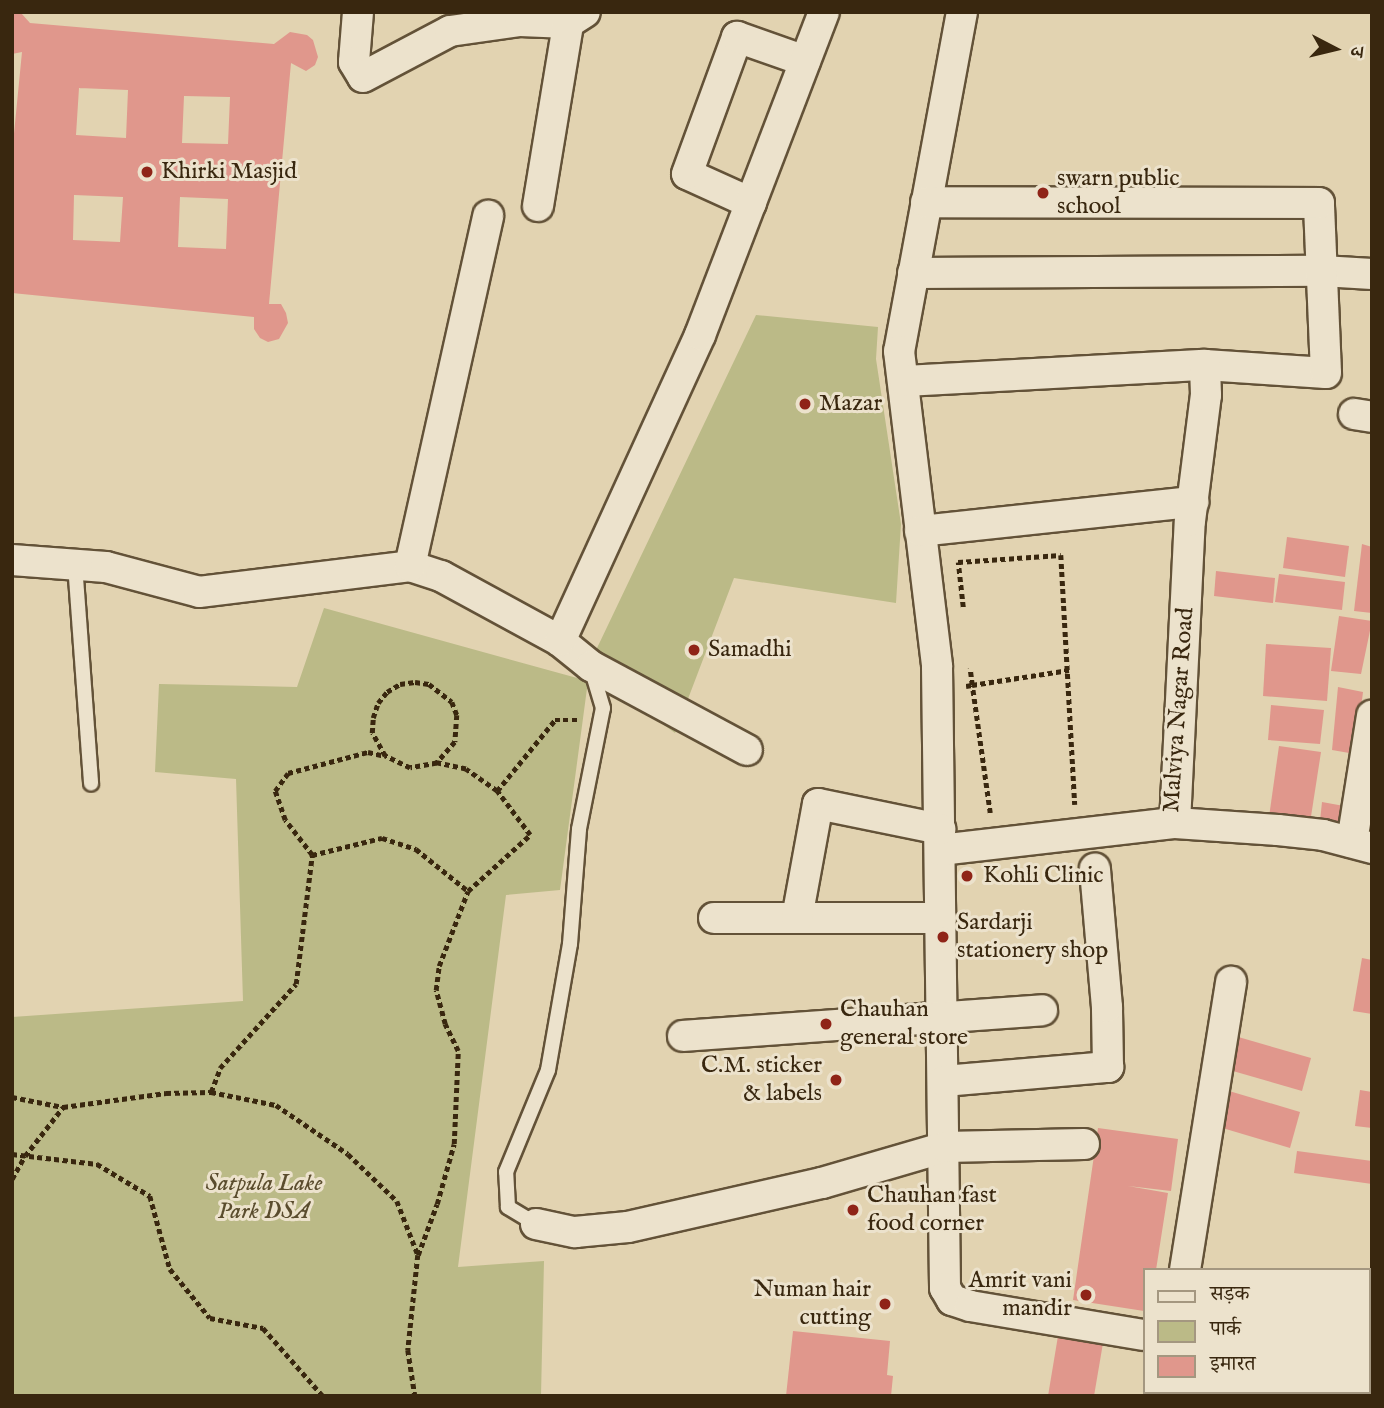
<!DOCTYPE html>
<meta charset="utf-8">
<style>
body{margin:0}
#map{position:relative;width:1384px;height:1408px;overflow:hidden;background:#e2d3b1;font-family:"IM FELL English","Noto Serif Devanagari",serif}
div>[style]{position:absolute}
.green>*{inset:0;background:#bbba87}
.building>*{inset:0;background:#e0978c}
.path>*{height:4.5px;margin-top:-2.25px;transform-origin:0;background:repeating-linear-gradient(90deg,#39270f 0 5px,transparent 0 8.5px)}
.roads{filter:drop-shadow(2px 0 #635238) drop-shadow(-2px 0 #635238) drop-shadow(0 2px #635238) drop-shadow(0 -2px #635238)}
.service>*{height:14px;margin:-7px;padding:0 7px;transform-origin:7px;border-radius:7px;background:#ece2cc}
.minor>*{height:30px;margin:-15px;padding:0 15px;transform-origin:15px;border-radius:15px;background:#ece2cc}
.dots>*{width:19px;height:19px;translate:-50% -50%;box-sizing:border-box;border:4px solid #ece2cc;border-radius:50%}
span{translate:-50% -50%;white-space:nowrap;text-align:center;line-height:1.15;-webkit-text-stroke:6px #ece2cc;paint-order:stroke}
.poi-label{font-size:24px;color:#39270f}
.left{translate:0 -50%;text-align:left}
.right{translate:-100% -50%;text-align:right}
.street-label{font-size:24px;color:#39270f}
.park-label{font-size:24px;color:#5a4c2d;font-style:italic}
.frame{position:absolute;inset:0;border:14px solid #39270f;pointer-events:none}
.legend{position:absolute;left:1143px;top:1268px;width:228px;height:126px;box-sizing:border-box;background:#ece2cc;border:2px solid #a49780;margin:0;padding:9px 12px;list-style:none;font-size:21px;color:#39270f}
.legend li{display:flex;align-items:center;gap:14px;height:35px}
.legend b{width:35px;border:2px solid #a49780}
.north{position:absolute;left:1300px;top:14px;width:70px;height:70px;-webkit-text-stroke:5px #ece2cc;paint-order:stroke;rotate:97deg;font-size:19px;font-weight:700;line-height:28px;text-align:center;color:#39270f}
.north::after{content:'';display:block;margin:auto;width:24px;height:32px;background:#39270f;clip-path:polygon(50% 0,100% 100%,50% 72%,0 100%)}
</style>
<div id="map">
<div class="green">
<div style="clip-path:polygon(756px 315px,878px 327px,876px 359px,901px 524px,896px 603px,734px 578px,675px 733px,587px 669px)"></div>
<div style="clip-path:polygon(324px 608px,588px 681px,560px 890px,506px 895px,458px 1267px,544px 1261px,541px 1396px,12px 1396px,12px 1017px,243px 1001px,236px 779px,155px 772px,159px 684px,297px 687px)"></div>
</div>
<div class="building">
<div style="clip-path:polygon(evenodd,12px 13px,21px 13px,30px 23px,274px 44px,290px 32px,307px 35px,313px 40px,318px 57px,315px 65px,306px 71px,291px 63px,269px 304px,281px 304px,286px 313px,288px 323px,279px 339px,268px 342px,260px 338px,254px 329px,254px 317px,12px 293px,12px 154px,22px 52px,12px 54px,12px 13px,79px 88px,128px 90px,126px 138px,76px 135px,79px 88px,12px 13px,184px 96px,230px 97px,228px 144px,182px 143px,184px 96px,12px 13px,74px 195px,123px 197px,120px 242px,73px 240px,74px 195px,12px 13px,180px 197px,228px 199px,226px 249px,178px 247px,180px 197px)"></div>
<div style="clip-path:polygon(1287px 537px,1349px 546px,1345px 577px,1283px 568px)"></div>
<div style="clip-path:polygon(1362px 544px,1372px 547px,1372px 613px,1354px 611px)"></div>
<div style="clip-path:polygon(1216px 571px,1275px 578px,1273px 603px,1214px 596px)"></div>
<div style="clip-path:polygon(1279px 574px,1345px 582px,1342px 610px,1275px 602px)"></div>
<div style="clip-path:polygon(1339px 616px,1372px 621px,1361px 674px,1331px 671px)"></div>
<div style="clip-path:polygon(1266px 644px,1331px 648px,1327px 701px,1263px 696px)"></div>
<div style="clip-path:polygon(1338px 687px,1363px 692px,1355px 754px,1332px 750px)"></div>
<div style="clip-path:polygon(1271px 705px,1324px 710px,1320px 744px,1268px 740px)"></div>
<div style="clip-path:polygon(1279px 746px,1321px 752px,1310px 823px,1269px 817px)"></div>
<div style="clip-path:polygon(1322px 802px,1344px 806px,1341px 833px,1319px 831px)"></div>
<div style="clip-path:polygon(1362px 958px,1372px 960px,1372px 1014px,1353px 1011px)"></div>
<div style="clip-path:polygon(1228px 1034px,1311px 1058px,1302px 1091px,1219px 1067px)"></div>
<div style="clip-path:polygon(1219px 1088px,1300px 1112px,1290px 1148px,1209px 1124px)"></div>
<div style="clip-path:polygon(1360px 1090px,1372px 1092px,1372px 1128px,1355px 1126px)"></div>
<div style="clip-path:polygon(1098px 1128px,1178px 1139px,1171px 1191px,1128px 1186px,1168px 1193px,1156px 1270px,1144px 1270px,1144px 1311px,1073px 1300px)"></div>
<div style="clip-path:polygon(1297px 1151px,1372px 1161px,1372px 1184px,1294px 1173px)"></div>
<div style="clip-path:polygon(793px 1331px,890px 1341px,887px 1375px,893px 1376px,891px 1396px,786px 1396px)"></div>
<div style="clip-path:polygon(1058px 1336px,1103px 1343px,1094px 1396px,1048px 1396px)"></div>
<div style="clip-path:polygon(1255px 1392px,1340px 1392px,1339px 1396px,1254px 1396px)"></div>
</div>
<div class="path">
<div style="left:963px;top:607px;width:45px;rotate:-96.3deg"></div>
<div style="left:958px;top:562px;width:103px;rotate:-3.9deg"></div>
<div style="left:1061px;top:555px;width:250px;rotate:86.8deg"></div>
<div style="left:966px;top:686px;width:6px;rotate:-9deg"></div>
<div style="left:972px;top:685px;width:17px;rotate:-97deg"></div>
<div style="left:497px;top:791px;width:92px;rotate:-50.8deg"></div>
<div style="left:555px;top:720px;width:23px"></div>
<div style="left:990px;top:813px;width:129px;rotate:-98deg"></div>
<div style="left:972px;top:685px;width:98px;rotate:-8.8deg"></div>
<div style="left:312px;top:855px;width:72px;rotate:-13.7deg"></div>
<div style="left:382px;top:838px;width:36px;rotate:18deg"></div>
<div style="left:416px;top:849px;width:67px;rotate:38.9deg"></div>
<div style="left:211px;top:1092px;width:26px;rotate:-69deg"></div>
<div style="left:220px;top:1068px;width:113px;rotate:-47.9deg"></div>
<div style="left:296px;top:984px;width:130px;rotate:-82.9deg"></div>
<div style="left:312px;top:855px;width:44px;rotate:-127.6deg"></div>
<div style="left:285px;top:820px;width:31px;rotate:-109deg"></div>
<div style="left:275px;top:791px;width:22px;rotate:-54deg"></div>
<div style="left:288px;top:773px;width:83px;rotate:-14.7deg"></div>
<div style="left:368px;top:752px;width:17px;rotate:13deg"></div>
<div style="left:12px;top:1097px;width:52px;rotate:11.1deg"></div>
<div style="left:63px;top:1107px;width:104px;rotate:-7.7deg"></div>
<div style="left:166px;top:1093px;width:45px;rotate:-1.3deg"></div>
<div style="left:211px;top:1092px;width:66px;rotate:11.3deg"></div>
<div style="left:276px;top:1105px;width:87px;rotate:34.2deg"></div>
<div style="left:348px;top:1154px;width:68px;rotate:43.8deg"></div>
<div style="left:397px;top:1201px;width:58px;rotate:68.7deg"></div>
<div style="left:418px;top:1255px;width:96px;rotate:96deg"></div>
<div style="left:408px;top:1350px;width:47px;rotate:81.3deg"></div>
<div style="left:12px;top:1154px;width:86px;rotate:6.7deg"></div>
<div style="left:97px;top:1164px;width:62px;rotate:31.1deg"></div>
<div style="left:150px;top:1196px;width:76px;rotate:74.7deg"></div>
<div style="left:170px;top:1269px;width:63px;rotate:50.8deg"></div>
<div style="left:210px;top:1318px;width:54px;rotate:10.7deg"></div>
<div style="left:263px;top:1328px;width:91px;rotate:48.6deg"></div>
<div style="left:12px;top:1179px;width:26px;rotate:-61deg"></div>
<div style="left:25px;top:1156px;width:62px;rotate:-52.2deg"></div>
<div style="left:418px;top:1255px;width:54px;rotate:-69.6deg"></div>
<div style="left:437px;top:1204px;width:62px;rotate:-74.2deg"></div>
<div style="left:454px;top:1144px;width:93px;rotate:-87.5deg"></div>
<div style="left:458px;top:1051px;width:30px;rotate:-116deg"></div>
<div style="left:445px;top:1024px;width:35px;rotate:-105deg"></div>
<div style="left:436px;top:990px;width:24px;rotate:-83deg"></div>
<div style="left:439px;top:966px;width:80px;rotate:-68.9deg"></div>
<div style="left:468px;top:891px;width:84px;rotate:-42.1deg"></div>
<div style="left:530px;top:835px;width:55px;rotate:-126.9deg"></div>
<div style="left:497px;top:791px;width:38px;rotate:-145deg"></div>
<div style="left:466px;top:769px;width:30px;rotate:-168deg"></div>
<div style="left:437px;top:763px;width:27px;rotate:170deg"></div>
<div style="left:410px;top:768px;width:28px;rotate:-154deg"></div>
<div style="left:385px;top:756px;width:26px;rotate:-119deg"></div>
<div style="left:372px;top:733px;width:15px;rotate:-86deg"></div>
<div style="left:373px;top:718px;width:16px;rotate:-72deg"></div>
<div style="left:378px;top:703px;width:14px;rotate:-51deg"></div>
<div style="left:387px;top:692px;width:15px;rotate:-32deg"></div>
<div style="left:400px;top:684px;width:15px;rotate:-8deg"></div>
<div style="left:415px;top:682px;width:14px;rotate:8deg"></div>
<div style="left:429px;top:684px;width:29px;rotate:38deg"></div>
<div style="left:452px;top:702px;width:14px;rotate:69deg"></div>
<div style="left:457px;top:715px;width:27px;rotate:94deg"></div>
<div style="left:455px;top:742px;width:28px;rotate:131deg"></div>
</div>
<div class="roads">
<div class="service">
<div style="left:75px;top:564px;width:220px;rotate:85.8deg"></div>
<div style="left:536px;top:1224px;width:33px;rotate:-149deg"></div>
<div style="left:508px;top:1207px;width:35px;rotate:-93deg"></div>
<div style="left:506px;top:1172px;width:110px;rotate:-67.6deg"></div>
<div style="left:548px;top:1070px;width:128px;rotate:-80.1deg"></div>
<div style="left:570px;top:944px;width:115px;rotate:-85.5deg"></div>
<div style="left:579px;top:829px;width:123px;rotate:-78.8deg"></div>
<div style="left:603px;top:708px;width:42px;rotate:-106.7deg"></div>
</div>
<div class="minor">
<div style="left:358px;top:12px;width:50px;rotate:94.6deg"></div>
<div style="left:354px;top:62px;width:17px;rotate:59deg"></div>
<div style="left:363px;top:77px;width:98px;rotate:-27.9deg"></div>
<div style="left:450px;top:31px;width:71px;rotate:-8.1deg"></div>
<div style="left:520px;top:21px;width:48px;rotate:2.4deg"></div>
<div style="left:568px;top:23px;width:20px;rotate:-33deg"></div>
<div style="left:962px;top:12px;width:345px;rotate:100.5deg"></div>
<div style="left:899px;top:351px;width:318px;rotate:83.1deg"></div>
<div style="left:937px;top:667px;width:621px;rotate:89.26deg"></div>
<div style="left:945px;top:1288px;width:14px;rotate:60deg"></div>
<div style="left:952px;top:1300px;width:19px;rotate:18deg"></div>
<div style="left:970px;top:1306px;width:176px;rotate:9.5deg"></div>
<div style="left:751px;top:203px;width:70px;rotate:-155.6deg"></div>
<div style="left:687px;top:174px;width:146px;rotate:-69.9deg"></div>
<div style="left:737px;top:37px;width:72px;rotate:19.4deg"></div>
<div style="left:538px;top:206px;width:197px;rotate:-80.6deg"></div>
<div style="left:913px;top:273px;width:409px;rotate:-0.3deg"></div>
<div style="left:1322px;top:271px;width:50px;rotate:3.4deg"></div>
<div style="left:905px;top:381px;width:300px;rotate:-3.1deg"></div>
<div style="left:1205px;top:365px;width:121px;rotate:3.8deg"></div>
<div style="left:1326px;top:373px;width:170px;rotate:-92.4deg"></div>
<div style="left:1319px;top:203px;width:393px;rotate:-179.9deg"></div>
<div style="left:1354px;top:414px;width:18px;rotate:9deg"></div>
<div style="left:920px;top:531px;width:275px;rotate:-6.1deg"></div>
<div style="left:12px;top:560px;width:94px;rotate:4.3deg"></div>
<div style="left:106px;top:567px;width:96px;rotate:15deg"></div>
<div style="left:199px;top:592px;width:213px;rotate:-7deg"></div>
<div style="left:410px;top:566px;width:33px;rotate:18deg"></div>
<div style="left:441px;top:576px;width:136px;rotate:28.6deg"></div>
<div style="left:560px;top:641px;width:40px;rotate:39deg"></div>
<div style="left:591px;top:666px;width:177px;rotate:28.3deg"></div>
<div style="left:410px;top:566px;width:359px;rotate:-77.4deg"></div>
<div style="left:560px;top:641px;width:337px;rotate:-65.4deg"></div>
<div style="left:700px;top:335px;width:346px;rotate:-69deg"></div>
<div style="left:1175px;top:823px;width:302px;rotate:-87.2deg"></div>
<div style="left:1190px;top:521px;width:127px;rotate:-82.8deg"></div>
<div style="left:1206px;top:395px;width:30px;rotate:-92deg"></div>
<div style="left:1352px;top:842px;width:128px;rotate:-81deg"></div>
<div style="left:940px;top:850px;width:237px;rotate:-6.6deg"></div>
<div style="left:1175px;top:823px;width:103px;rotate:3.9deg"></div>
<div style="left:1278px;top:830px;width:45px;rotate:6.3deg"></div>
<div style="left:1323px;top:835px;width:51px;rotate:14.9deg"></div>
<div style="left:714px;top:918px;width:227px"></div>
<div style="left:797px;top:918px;width:116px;rotate:-79.6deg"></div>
<div style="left:818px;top:804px;width:125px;rotate:11.6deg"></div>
<div style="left:683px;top:1036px;width:360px;rotate:-4.1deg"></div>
<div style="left:944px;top:1081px;width:165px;rotate:-4.9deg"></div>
<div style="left:1108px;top:1067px;width:60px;rotate:-91deg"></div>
<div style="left:1107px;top:1007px;width:139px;rotate:-95deg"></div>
<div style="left:536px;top:1224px;width:40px;rotate:12deg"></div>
<div style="left:575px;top:1232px;width:53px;rotate:-5.4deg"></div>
<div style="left:628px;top:1227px;width:199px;rotate:-12.8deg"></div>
<div style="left:822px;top:1183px;width:128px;rotate:-16.3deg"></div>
<div style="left:945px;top:1147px;width:139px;rotate:-1.2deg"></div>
<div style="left:1185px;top:1270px;width:292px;rotate:-80.9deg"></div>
<div style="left:1368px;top:1325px;width:22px;rotate:-80deg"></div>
<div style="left:1368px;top:1371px;width:4px;rotate:14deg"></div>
</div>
</div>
<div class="dots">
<div style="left:147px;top:172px;background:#8f2418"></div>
<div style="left:1043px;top:193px;background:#8f2418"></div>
<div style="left:805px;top:404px;background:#8f2418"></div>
<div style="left:694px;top:650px;background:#8f2418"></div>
<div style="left:967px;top:876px;background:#8f2418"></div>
<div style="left:943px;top:937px;background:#8f2418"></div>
<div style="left:826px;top:1024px;background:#8f2418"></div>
<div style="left:836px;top:1080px;background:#8f2418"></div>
<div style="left:853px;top:1210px;background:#8f2418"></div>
<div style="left:1086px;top:1295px;background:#8f2418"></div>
<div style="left:885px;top:1304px;background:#8f2418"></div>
</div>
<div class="poi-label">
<span class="left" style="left:161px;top:172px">Khirki Masjid</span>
<span class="left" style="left:1057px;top:193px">swarn public<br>school</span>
<span class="left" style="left:819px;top:404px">Mazar</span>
<span class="left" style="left:708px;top:650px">Samadhi</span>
<span class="left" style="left:983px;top:876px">Kohli Clinic</span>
<span class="left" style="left:957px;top:937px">Sardarji<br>stationery shop</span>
<span class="left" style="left:840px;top:1024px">Chauhan<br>general store</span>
<span class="right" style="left:822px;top:1080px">C.M. sticker<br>&amp; labels</span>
<span class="left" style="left:867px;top:1210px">Chauhan fast<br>food corner</span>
<span class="right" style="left:1072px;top:1295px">Amrit vani<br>mandir</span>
<span class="right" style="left:871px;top:1304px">Numan hair<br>cutting</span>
</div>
<div class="street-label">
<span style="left:1179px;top:710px;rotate:-86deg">Malviya Nagar Road</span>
</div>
<div class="park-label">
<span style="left:264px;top:1198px">Satpula Lake<br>Park DSA</span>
</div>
<div class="frame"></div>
<ul class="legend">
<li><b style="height:9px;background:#ece2cc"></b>सड़क</li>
<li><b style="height:19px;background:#bbba87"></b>पार्क</li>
<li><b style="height:19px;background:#e0978c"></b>इमारत</li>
</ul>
<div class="north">उ</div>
</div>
